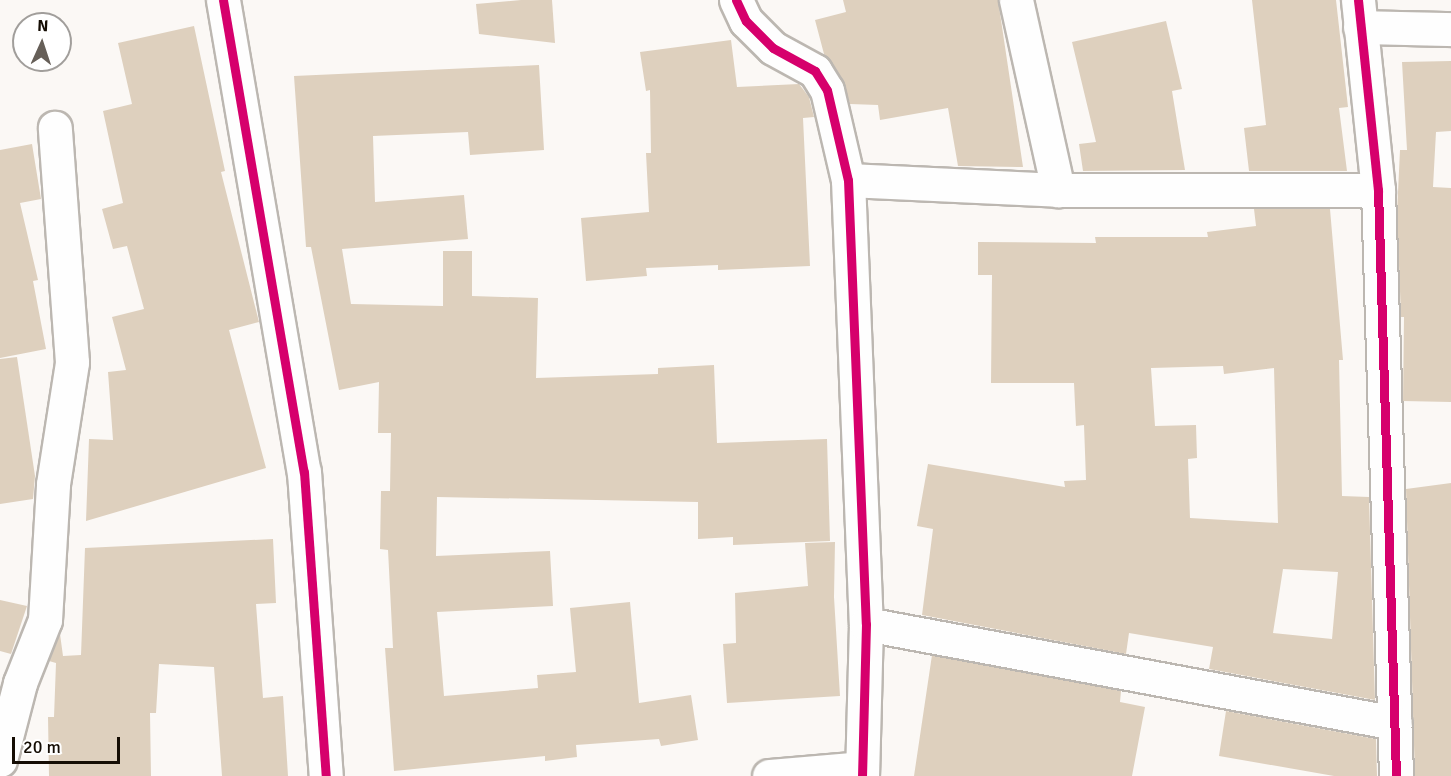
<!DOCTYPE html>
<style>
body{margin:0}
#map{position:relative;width:1451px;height:776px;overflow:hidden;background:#fbf8f5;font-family:Signika,sans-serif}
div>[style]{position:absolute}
.building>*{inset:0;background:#ded0be}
.roads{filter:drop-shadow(2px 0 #bcb7b1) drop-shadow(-2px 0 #bcb7b1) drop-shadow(0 2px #bcb7b1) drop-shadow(0 -2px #bcb7b1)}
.minor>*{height:33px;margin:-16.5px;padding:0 16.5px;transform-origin:16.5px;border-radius:16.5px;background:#fefefe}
.cycleway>*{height:9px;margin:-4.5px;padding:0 4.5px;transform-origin:4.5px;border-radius:4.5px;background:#d6006c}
span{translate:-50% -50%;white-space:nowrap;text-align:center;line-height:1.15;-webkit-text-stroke:4.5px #fff;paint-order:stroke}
.north{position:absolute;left:12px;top:12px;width:60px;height:60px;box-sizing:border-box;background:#fff;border:2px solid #a19e9b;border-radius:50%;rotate:3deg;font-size:16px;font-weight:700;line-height:24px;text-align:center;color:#150d04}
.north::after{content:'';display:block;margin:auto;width:21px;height:27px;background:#665f58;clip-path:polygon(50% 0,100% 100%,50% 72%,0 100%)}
.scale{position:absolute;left:12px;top:737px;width:108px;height:27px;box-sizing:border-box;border:3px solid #150d04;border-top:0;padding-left:8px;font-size:18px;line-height:21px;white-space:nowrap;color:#150d04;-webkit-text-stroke:4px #fff;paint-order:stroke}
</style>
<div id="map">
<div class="building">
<div style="clip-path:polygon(521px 0,552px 0,555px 43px,479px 34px,476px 4px)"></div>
<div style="clip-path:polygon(843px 0,998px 0,1023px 167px,958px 166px,948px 108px,880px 120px,878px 105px,850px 104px,843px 80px,824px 54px,815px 20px,846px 12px)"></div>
<div style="clip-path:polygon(1252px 0,1336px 0,1348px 107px,1339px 108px,1347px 171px,1249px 171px,1244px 128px,1266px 125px)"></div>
<div style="clip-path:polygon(1166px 21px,1182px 89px,1172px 91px,1185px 170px,1083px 171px,1079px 144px,1096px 142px,1072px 42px)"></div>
<div style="clip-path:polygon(194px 26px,225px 171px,221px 172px,259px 322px,229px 330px,266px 468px,86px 521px,89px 439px,113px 440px,108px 372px,126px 370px,112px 317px,144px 309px,127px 246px,113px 249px,102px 209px,123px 203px,103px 111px,132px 104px,118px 43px)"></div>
<div style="clip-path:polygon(731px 40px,737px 87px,799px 84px,809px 97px,814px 117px,803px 118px,810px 266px,718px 270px,718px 265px,646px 268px,647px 276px,586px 281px,581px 218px,649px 212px,646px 153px,651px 153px,650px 90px,646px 91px,640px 52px)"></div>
<div style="clip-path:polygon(1451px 61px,1451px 131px,1436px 132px,1433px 187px,1451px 188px,1451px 402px,1403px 401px,1404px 317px,1401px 317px,1397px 213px,1400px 150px,1407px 150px,1402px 62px)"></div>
<div style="clip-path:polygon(539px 65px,544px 150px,470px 155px,468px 132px,373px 136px,375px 202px,464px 195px,468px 239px,342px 249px,351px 304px,443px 306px,443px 251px,472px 251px,472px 296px,538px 298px,536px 378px,658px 374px,658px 368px,714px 365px,717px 443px,827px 439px,830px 541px,733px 545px,733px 537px,698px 539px,698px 502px,437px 497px,436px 556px,550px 551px,553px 606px,437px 612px,444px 696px,538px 688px,537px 675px,576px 672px,570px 608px,630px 602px,639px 703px,691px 695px,698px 740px,661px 746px,659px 739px,576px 745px,577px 757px,545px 761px,545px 756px,394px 771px,385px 648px,393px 648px,388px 550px,380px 549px,381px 491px,390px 491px,391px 433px,378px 433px,379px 382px,339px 390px,311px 247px,306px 247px,294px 76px)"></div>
<div style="clip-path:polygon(32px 144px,41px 199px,20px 203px,38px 280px,33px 281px,46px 349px,0 358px,0 150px)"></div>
<div style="clip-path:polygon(evenodd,1254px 209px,1330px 209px,1343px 360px,1339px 360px,1342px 496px,1369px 497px,1375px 700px,1209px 669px,1213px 647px,1129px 633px,1126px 654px,922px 615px,933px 529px,917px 526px,928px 464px,1065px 487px,1064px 481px,1086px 480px,1084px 425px,1076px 426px,1074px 383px,991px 383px,992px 275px,978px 275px,978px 242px,1096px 243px,1095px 237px,1208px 237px,1207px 232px,1256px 226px,1254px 209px,1223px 366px,1224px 374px,1274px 368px,1278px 523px,1190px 518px,1188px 459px,1197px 458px,1196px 425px,1155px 426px,1151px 368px,1223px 366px,1254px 209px,1283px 569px,1338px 572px,1332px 639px,1273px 633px,1283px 569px)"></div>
<div style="clip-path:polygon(17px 357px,35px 476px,33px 499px,0 504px,0 359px)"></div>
<div style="clip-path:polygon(1451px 483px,1451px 776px,1415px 776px,1406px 489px)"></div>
<div style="clip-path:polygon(273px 539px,276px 603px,256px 604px,263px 698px,283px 696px,288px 776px,222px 776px,214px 667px,159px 664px,156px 713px,150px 713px,151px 776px,49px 776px,48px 717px,54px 717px,56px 663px,49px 661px,60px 634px,63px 656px,81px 655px,85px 548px)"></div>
<div style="clip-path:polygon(835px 542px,834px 597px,840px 696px,727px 703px,723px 644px,736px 643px,735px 593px,808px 586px,805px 543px)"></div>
<div style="clip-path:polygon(0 600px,27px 606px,11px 654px,0 651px)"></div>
<div style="clip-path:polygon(932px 655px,1121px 691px,1120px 702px,1145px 707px,1132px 776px,914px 776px)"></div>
<div style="clip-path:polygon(1226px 711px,1376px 739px,1377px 776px,1334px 776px,1219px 756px)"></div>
</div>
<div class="roads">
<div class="minor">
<div style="left:223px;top:0;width:479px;rotate:80.3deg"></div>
<div style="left:304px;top:472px;width:305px;rotate:85.9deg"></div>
<div style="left:736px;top:0;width:23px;rotate:65deg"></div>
<div style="left:746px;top:21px;width:38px;rotate:45deg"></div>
<div style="left:773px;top:48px;width:48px;rotate:28.7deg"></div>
<div style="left:815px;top:71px;width:22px;rotate:58deg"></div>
<div style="left:827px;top:90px;width:92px;rotate:76.9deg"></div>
<div style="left:848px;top:180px;width:444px;rotate:87.7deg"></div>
<div style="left:866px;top:624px;width:152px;rotate:91.5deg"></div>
<div style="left:1016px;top:0;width:195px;rotate:77.5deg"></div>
<div style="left:1358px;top:0;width:191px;rotate:84deg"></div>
<div style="left:1378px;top:190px;width:586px;rotate:88.24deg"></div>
<div style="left:1360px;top:27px;width:91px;rotate:1.3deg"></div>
<div style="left:848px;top:180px;width:210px;rotate:2.7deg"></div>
<div style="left:1058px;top:190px;width:320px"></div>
<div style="left:866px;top:624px;width:538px;rotate:10.6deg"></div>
<div style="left:0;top:760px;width:80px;rotate:-75.4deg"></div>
<div style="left:20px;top:683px;width:68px;rotate:-68.4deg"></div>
<div style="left:45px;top:620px;width:136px;rotate:-86.6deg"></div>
<div style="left:53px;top:484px;width:123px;rotate:-81.1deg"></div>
<div style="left:72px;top:362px;width:235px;rotate:-94.2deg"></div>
<div style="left:769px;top:776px;width:93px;rotate:-4.9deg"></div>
</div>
</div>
<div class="cycleway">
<div style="left:223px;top:0;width:479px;rotate:80.3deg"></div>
<div style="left:304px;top:472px;width:305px;rotate:85.9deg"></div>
<div style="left:736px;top:0;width:23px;rotate:65deg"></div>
<div style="left:746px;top:21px;width:38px;rotate:45deg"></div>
<div style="left:773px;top:48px;width:48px;rotate:28.7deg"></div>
<div style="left:815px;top:71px;width:22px;rotate:58deg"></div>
<div style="left:827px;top:90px;width:92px;rotate:76.9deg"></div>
<div style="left:848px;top:180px;width:444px;rotate:87.7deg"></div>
<div style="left:866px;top:624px;width:152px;rotate:91.5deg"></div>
<div style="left:1358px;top:0;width:191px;rotate:84deg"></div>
<div style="left:1378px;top:190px;width:586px;rotate:88.24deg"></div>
</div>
<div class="north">N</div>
<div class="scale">20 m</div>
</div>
